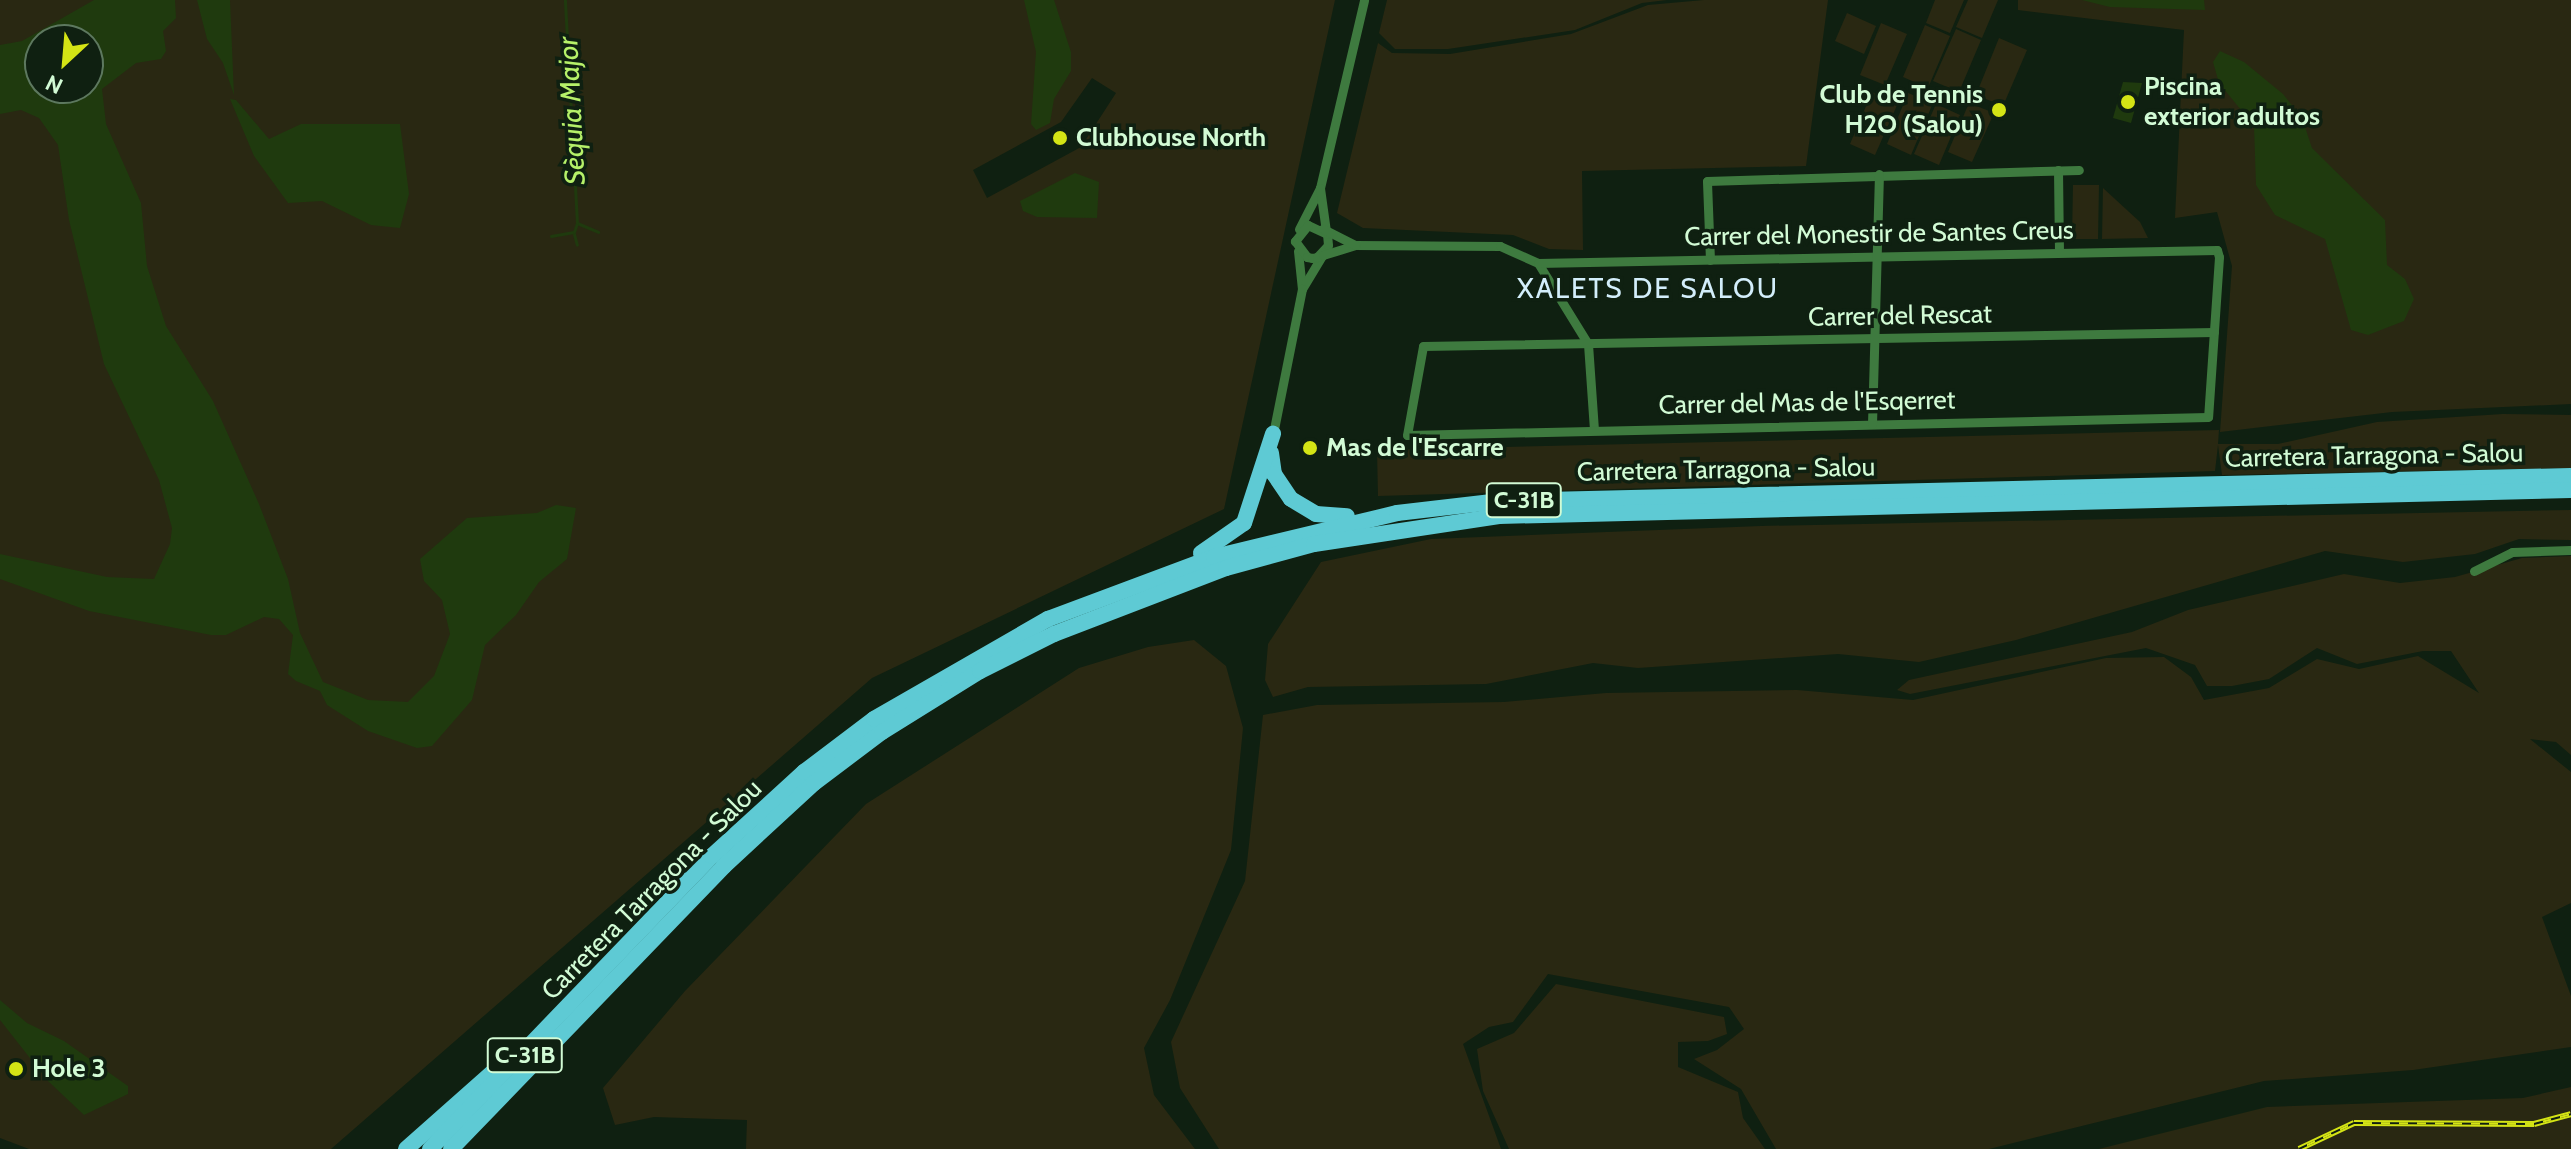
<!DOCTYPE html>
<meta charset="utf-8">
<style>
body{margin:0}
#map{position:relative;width:2571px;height:1149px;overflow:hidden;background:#0f2011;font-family:Cabin,sans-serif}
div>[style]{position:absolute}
.green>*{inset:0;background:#292812}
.water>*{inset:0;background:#1f3a0e}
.stream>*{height:3px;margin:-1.5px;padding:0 1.5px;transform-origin:1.5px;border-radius:1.5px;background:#1f3a0e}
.minor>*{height:9px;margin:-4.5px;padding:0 4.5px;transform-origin:4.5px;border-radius:4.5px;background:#3e7a3f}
.trunk>*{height:16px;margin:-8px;padding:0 8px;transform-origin:8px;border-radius:8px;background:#5ecad4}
.rail>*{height:6px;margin-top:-3px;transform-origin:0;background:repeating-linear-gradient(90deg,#0f2011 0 9px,#d4e415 0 18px);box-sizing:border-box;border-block:2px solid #d4e415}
.dots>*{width:22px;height:22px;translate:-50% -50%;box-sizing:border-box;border:4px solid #0f2011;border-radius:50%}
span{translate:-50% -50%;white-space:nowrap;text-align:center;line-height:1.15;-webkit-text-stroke:7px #0f2011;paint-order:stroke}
.shield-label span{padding:2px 6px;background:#0f2011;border:2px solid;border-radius:6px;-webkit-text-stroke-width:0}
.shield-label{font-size:24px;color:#d2fbd5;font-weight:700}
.poi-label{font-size:26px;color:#d2fbd5;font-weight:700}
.left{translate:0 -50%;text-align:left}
.right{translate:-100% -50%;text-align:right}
.street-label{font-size:26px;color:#d2fbd5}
.water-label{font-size:28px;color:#b6f169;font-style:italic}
.neighbourhood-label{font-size:28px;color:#d3eefb;letter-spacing:2px}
.north{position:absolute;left:24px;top:24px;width:80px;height:80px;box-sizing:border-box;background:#0f2011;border:2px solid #5d785f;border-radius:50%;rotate:206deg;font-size:22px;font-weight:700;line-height:32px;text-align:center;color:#d2fbd5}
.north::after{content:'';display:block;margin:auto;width:28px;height:36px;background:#d4e415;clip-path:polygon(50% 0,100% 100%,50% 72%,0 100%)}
</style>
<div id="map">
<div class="green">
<div style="clip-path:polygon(evenodd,0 0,1335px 0,1224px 509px,872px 678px,331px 1149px,29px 1149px,0 1138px,0 0,40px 40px,88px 40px,88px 88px,40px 88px,40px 40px,0 0,1092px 78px,1116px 93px,1081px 147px,987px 198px,973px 170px,1061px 122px,1092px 78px)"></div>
<div style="clip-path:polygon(1387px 0,1667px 0,1642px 3px,1575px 30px,1448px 49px,1395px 49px,1379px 33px)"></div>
<div style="clip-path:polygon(1704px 0,1828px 0,1806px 166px,1582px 171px,1583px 250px,1549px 249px,1513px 235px,1363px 228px,1337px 213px,1378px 43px,1392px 53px,1450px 54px,1571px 34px,1648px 5px)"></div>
<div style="clip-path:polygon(1935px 0,1964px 0,1950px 33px,1926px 23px)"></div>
<div style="clip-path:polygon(1968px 0,1998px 0,1982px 38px,1956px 27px)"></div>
<div style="clip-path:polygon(2018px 0,2571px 0,2571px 404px,2392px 412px,2220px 432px,2232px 266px,2217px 212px,2175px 218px,2184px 30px,2018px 10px)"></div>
<div style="clip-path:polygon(1847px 13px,1876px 26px,1864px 54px,1835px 41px)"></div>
<div style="clip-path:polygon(1881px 23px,1907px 34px,1885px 85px,1860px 75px)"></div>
<div style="clip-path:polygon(1925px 25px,1950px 36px,1928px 88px,1903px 77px)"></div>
<div style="clip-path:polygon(1956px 29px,1981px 40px,1959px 92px,1933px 81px)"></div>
<div style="clip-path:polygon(1999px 38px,2027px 50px,2003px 106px,1976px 95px)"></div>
<div style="clip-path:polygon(1872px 92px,1898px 103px,1875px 155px,1850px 144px)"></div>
<div style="clip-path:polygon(1908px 93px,1933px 103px,1911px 155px,1887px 144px)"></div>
<div style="clip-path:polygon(1969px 103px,1994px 113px,1972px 162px,1948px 152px)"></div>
<div style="clip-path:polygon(1936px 104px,1960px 115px,1939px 165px,1914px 154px)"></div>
<div style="clip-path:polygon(2073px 185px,2099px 185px,2098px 239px,2072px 239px)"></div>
<div style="clip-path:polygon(2103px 188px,2140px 222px,2148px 238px,2102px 239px)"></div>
<div style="clip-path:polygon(2503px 414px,2571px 415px,2571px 468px,2222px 475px,2218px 445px,2215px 471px,1378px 496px,1377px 450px,2219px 430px,2218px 444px,2278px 444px,2377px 422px)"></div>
<div style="clip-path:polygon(2571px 510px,2571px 540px,2519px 539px,2475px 554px,2403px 562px,2325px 551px,2016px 640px,1919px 662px,1838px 654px,1638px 668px,1593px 663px,1486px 684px,1308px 687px,1273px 697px,1265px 680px,1268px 644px,1321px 562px,1431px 539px,1761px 526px)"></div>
<div style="clip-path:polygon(2571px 556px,2571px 755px,2556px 742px,2530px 739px,2571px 772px,2571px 903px,2542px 917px,2571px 996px,2571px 1047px,2413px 1070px,2264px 1081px,1989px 1149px,1776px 1149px,1741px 1089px,1694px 1059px,1717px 1050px,1744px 1029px,1729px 1007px,1548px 974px,1513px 1022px,1489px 1027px,1463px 1044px,1501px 1149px,1219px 1149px,1180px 1088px,1171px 1042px,1245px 881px,1263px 715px,1317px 705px,1504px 702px,1606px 693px,1797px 690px,1913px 700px,2106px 658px,2164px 657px,2191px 677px,2204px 700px,2269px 688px,2317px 659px,2359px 669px,2418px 656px,2479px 693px,2451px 651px,2423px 651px,2357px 664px,2317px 648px,2269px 679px,2232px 686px,2207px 686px,2195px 665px,2146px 648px,1910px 694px,1897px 690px,1909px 680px,2132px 632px,2188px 610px,2344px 574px,2400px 583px,2455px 577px,2522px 558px)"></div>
<div style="clip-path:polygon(1194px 640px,1226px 666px,1243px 728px,1231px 850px,1170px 1000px,1144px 1048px,1154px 1095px,1195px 1149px,746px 1149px,747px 1120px,654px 1117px,615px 1125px,603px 1088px,685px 991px,866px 804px,1079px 668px,1148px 647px)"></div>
<div style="clip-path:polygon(1556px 984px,1724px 1017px,1727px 1034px,1708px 1041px,1678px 1042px,1678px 1067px,1738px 1092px,1743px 1118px,1765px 1149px,1509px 1149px,1483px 1091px,1477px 1049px,1514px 1033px)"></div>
<div style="clip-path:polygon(2571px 1087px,2571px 1149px,2099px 1149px,2267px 1107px,2523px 1098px)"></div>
</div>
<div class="water">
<div style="clip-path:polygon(evenodd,94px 0,175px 0,176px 18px,163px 31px,166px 51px,161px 59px,136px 63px,102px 89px,106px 124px,141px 203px,147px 266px,166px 326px,213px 401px,259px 504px,288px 579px,300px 633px,323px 682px,368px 700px,408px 702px,434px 676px,450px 634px,442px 600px,424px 581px,420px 559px,467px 518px,537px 513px,556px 505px,576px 508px,567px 559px,539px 582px,516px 615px,485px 645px,472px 700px,432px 746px,417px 748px,368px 731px,327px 705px,320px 691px,296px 681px,288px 674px,293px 635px,279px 619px,264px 617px,226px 635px,211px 635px,89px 611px,0 579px,0 554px,107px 577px,154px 579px,170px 544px,172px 528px,159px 480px,104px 364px,69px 220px,58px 145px,39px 118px,21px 110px,0 114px,0 45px,22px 41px,94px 0,40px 40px,88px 40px,88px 88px,40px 88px,40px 40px)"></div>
<div style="clip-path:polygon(197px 0,230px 0,234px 95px,223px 63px,207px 39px)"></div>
<div style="clip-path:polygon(1024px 0,1054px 0,1071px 52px,1071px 71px,1054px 99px,1050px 123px,1036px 130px,1031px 124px,1036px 52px)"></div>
<div style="clip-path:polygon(2082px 0,2204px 0,2205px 10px,2110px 7px)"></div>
<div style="clip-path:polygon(2220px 51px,2244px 62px,2283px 94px,2302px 118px,2312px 148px,2385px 220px,2387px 265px,2405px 279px,2414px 299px,2404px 321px,2368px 335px,2351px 330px,2325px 239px,2275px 215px,2256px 185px,2254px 126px,2219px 83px,2213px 62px)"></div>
<div style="clip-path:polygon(2123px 82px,2142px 83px,2131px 123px,2113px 118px)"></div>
<div style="clip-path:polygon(230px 99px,236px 100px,269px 139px,301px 124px,400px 124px,409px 194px,400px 228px,371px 225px,322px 201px,288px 203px,254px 156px)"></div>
<div style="clip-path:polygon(1075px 173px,1099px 182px,1097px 218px,1037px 217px,1023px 211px,1020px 201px)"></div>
<div style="clip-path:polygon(0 1000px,27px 1023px,64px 1041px,128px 1086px,128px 1094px,84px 1115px,48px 1081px,0 1020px)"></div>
</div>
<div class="stream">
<div style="left:577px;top:223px;width:23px;rotate:23deg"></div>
<div style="left:574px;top:234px;width:11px;rotate:75deg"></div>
<div style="left:551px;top:236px;width:23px;rotate:-10deg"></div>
<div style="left:574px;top:232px;width:9px;rotate:-72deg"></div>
<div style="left:577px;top:223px;width:223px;rotate:-93.1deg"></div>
</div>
<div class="minor">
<div style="left:2058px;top:170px;width:81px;rotate:89.3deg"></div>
<div style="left:1320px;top:188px;width:193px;rotate:-76.8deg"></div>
<div style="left:1299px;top:229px;width:46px;rotate:-62.9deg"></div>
<div style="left:1320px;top:188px;width:43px;rotate:82.1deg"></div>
<div style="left:1355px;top:245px;width:145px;rotate:0.4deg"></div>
<div style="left:1500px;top:246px;width:42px;rotate:24.1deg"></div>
<div style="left:1538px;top:263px;width:95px;rotate:58.3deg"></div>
<div style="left:1588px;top:344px;width:86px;rotate:86deg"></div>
<div style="left:1298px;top:251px;width:38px;rotate:84deg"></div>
<div style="left:1302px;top:289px;width:41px;rotate:-59deg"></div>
<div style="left:1317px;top:257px;width:16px;rotate:-47deg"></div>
<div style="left:1328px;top:245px;width:11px;rotate:-95deg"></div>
<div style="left:1327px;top:234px;width:21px;rotate:-155deg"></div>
<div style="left:1308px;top:225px;width:21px;rotate:129deg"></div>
<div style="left:1295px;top:241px;width:20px;rotate:53deg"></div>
<div style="left:1307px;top:257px;width:5px;rotate:11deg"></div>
<div style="left:1312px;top:258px;width:5px;rotate:-11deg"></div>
<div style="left:1317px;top:257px;width:6px;rotate:-18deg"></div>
<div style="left:1323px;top:255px;width:34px;rotate:-17deg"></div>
<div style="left:1355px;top:245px;width:36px;rotate:-153deg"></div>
<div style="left:1710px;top:260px;width:79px;rotate:-92.2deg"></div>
<div style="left:1707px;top:181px;width:372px;rotate:-1.7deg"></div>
<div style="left:1538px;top:263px;width:679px;rotate:-1.1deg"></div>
<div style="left:2217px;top:250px;width:7px;rotate:74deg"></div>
<div style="left:2219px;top:257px;width:160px;rotate:93.9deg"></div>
<div style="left:2208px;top:417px;width:801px;rotate:178.71deg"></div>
<div style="left:1407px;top:435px;width:90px;rotate:-79.8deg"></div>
<div style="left:1423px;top:346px;width:791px;rotate:-1.01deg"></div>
<div style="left:1872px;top:424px;width:250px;rotate:-88.4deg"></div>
<div style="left:1273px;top:434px;width:148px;rotate:-78.7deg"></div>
<div style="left:2474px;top:571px;width:42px;rotate:-26.6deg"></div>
<div style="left:2512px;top:552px;width:59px;rotate:-1.9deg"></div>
</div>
<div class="trunk">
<div style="left:1271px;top:453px;width:21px;rotate:82deg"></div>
<div style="left:1274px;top:474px;width:30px;rotate:56deg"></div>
<div style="left:1291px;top:499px;width:29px;rotate:31deg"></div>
<div style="left:1316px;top:514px;width:31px;rotate:4deg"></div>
<div style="left:1201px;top:553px;width:52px;rotate:-34.9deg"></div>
<div style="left:1244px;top:523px;width:94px;rotate:-72deg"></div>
<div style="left:406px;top:1149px;width:127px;rotate:-41.5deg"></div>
<div style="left:430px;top:1149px;width:407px;rotate:-46.1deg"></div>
<div style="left:712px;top:856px;width:125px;rotate:-42.4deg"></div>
<div style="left:804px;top:772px;width:88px;rotate:-37.1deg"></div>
<div style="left:874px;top:719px;width:201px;rotate:-29.9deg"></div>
<div style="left:1048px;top:619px;width:177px;rotate:-20.5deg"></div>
<div style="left:1214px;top:557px;width:188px;rotate:-13.5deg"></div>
<div style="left:1397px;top:513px;width:104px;rotate:-6.6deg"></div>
<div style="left:1500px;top:501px;width:1071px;rotate:-1.34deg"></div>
<div style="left:451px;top:1149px;width:393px;rotate:-46deg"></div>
<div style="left:724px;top:866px;width:122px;rotate:-42.7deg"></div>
<div style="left:814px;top:783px;width:85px;rotate:-36.9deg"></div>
<div style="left:882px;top:732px;width:115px;rotate:-31.9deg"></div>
<div style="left:980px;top:671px;width:83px;rotate:-26.6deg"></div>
<div style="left:1054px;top:634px;width:184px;rotate:-21deg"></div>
<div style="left:1226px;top:568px;width:91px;rotate:-15.3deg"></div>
<div style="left:1314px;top:544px;width:187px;rotate:-8.6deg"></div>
<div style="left:1499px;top:516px;width:1072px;rotate:-1.39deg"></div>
</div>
<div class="rail">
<div style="left:2299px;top:1149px;width:61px;rotate:-25.3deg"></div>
<div style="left:2354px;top:1123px;width:180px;rotate:0.3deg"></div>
<div style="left:2534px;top:1124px;width:38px;rotate:-15deg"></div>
</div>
<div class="dots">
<div style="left:2128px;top:102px;background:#d4e415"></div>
<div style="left:1999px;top:110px;background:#d4e415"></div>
<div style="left:1060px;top:138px;background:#d4e415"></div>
<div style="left:1310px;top:448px;background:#d4e415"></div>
<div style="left:16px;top:1069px;background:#d4e415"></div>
</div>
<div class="shield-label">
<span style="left:1524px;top:500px">C-31B</span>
<span style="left:525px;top:1055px">C-31B</span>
</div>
<div class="poi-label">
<span class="left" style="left:2144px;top:102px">Piscina<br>exterior adultos</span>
<span class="right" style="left:1983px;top:110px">Club de Tennis<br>H2O (Salou)</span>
<span class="left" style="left:1076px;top:138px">Clubhouse North</span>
<span class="left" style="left:1326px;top:448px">Mas de l'Escarre</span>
<span class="left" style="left:32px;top:1069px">Hole 3</span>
</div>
<div class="street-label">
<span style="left:1879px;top:234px;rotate:-1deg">Carrer del Monestir de Santes Creus</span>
<span style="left:1900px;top:316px;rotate:-1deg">Carrer del Rescat</span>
<span style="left:1807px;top:403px;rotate:-1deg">Carrer del Mas de l'Esqerret</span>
<span style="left:2374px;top:456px;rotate:-1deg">Carretera Tarragona - Salou</span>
<span style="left:1726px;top:470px;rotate:-1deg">Carretera Tarragona - Salou</span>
<span style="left:652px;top:890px;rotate:-45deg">Carretera Tarragona - Salou</span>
</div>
<div class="water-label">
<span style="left:571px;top:111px;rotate:-93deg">Sèquia Major</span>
</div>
<div class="neighbourhood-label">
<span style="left:1648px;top:288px">XALETS DE SALOU</span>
</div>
<div class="north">N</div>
</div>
